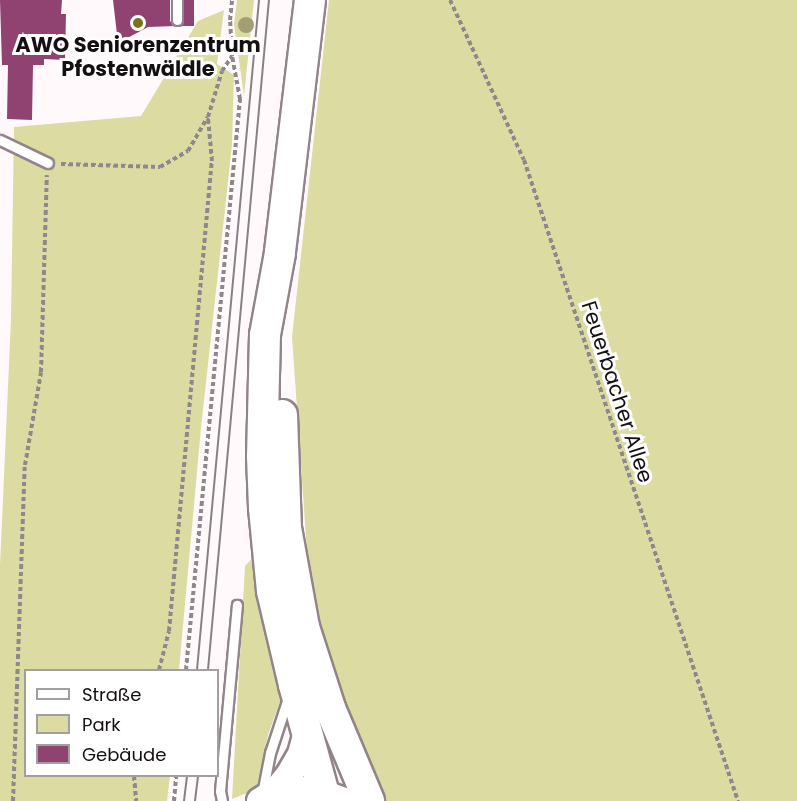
<!DOCTYPE html>
<meta charset="utf-8">
<style>
body{margin:0}
#map{position:relative;width:797px;height:801px;overflow:hidden;background:#fff9fc;font-family:Poppins,sans-serif}
div>[style]{position:absolute}
.green>*{inset:0;background:#dcdba2}
.building>*{inset:0;background:#904270}
.path>*{height:4px;margin-top:-2px;transform-origin:0;background:repeating-linear-gradient(90deg,#8d888b 0 4.5px,transparent 0 7.5px)}
.roads{filter:drop-shadow(2px 0 #91848a) drop-shadow(-2px 0 #91848a) drop-shadow(0 2px #91848a) drop-shadow(0 -2px #91848a)}
.lane>*{height:9px;margin:-4.5px;padding:0 4.5px;transform-origin:4.5px;border-radius:4.5px;background:#fff}
.secondary>*{height:26px;margin:-13px;padding:0 13px;transform-origin:13px;border-radius:13px;background:#fff}
.primary>*{height:30px;margin:-15px;padding:0 15px;transform-origin:15px;border-radius:15px;background:#fff}
.tram>*{height:1.5px;margin:-0.75px;padding:0 0.75px;transform-origin:0.75px;border-radius:0.75px;background:#868184}
.trees>*{width:16px;height:16px;margin:-8px;border-radius:50%;background:#a39e76}
.dots>*{width:16px;height:16px;translate:-50% -50%;box-sizing:border-box;border:3px solid #fff;border-radius:50%}
span{translate:-50% -50%;white-space:nowrap;text-align:center;line-height:1.15;-webkit-text-stroke:6px #fff;paint-order:stroke}
.poi-label{font-size:21px;color:#140f12;font-weight:700}
.street-label{font-size:21px;color:#140f12}
.legend{position:absolute;left:24px;top:669px;width:195px;height:108px;box-sizing:border-box;background:#fff;border:2px solid #a19fa0;margin:0;padding:8px 10px;list-style:none;font-size:18px;color:#140f12}
.legend li{display:flex;align-items:center;gap:12px;height:30px}
.legend b{width:30px;border:2px solid #a19fa0}
</style>
<div id="map">
<div class="green">
<div style="clip-path:polygon(237px 0,254px 0,244px 96px,234px 24px)"></div>
<div style="clip-path:polygon(329px 0,797px 0,797px 801px,384px 801px,340px 693px,309px 580px,292px 337px)"></div>
<div style="clip-path:polygon(224px 10px,217px 64px,234px 75px,232px 145px,201px 428px,179px 670px,26px 670px,26px 776px,170px 776px,167px 801px,0 801px,0 566px,11px 319px,14px 127px,141px 116px,198px 21px)"></div>
<div style="clip-path:polygon(260px 550px,284px 690px,268px 735px,257px 789px,232px 799px,245px 566px)"></div>
</div>
<div class="building">
<div style="clip-path:polygon(0 0,62px 0,61px 14px,66px 14px,65px 60px,44px 59px,44px 65px,33px 65px,32px 120px,7px 119px,8px 65px,2px 65px)"></div>
<div style="clip-path:polygon(113px 0,170px 0,170px 21px,175px 26px,148px 27px,118px 43px)"></div>
<div style="clip-path:polygon(184px 0,194px 0,194px 26px,179px 26px,184px 21px)"></div>
</div>
<div class="path">
<div style="left:450px;top:0;width:176px;rotate:65.2deg"></div>
<div style="left:524px;top:160px;width:676px;rotate:71.54deg"></div>
<div style="left:61px;top:164px;width:99px;rotate:1.7deg"></div>
<div style="left:160px;top:167px;width:32px;rotate:-30deg"></div>
<div style="left:188px;top:151px;width:39px;rotate:-60deg"></div>
<div style="left:208px;top:117px;width:48px;rotate:-73.1deg"></div>
<div style="left:222px;top:71px;width:18px;rotate:-56deg"></div>
<div style="left:159px;top:670px;width:40px;rotate:-75.6deg"></div>
<div style="left:169px;top:631px;width:472px;rotate:-84.8deg"></div>
<div style="left:212px;top:161px;width:43px;rotate:-95.3deg"></div>
<div style="left:186px;top:670px;width:574px;rotate:-84.6deg"></div>
<div style="left:240px;top:99px;width:44px;rotate:-100.5deg"></div>
<div style="left:232px;top:56px;width:36px;rotate:-93deg"></div>
<div style="left:230px;top:20px;width:20px;rotate:-84deg"></div>
<div style="left:134px;top:776px;width:25px;rotate:85deg"></div>
<div style="left:13px;top:801px;width:336px;rotate:-88deg"></div>
<div style="left:25px;top:465px;width:94px;rotate:-80.2deg"></div>
<div style="left:41px;top:372px;width:197px;rotate:-88.3deg"></div>
<div style="left:174px;top:801px;width:25px;rotate:-85deg"></div>
</div>
<div class="roads">
<div class="lane">
<div style="left:177px;top:0;width:20px;rotate:90deg"></div>
<div style="left:0;top:140px;width:53px;rotate:25.6deg"></div>
<div style="left:262px;top:794px;width:42px;rotate:-79deg"></div>
<div style="left:270px;top:753px;width:61px;rotate:-71.9deg"></div>
<div style="left:222px;top:801px;width:10px;rotate:-101deg"></div>
<div style="left:220px;top:791px;width:187px;rotate:-84.8deg"></div>
</div>
<div class="secondary">
<div style="left:276px;top:791px;width:38px;rotate:-2deg"></div>
<div style="left:314px;top:790px;width:32px;rotate:20deg"></div>
<div style="left:260px;top:801px;width:19px;rotate:-32deg"></div>
<div style="left:276px;top:791px;width:21px;rotate:-51deg"></div>
<div style="left:289px;top:775px;width:24px;rotate:-60deg"></div>
<div style="left:301px;top:754px;width:23px;rotate:-75deg"></div>
</div>
<div class="primary">
<div style="left:310px;top:0;width:255px;rotate:96.8deg"></div>
<div style="left:280px;top:253px;width:83px;rotate:100.4deg"></div>
<div style="left:265px;top:335px;width:121px;rotate:91.4deg"></div>
<div style="left:262px;top:456px;width:52px;rotate:87.8deg"></div>
<div style="left:264px;top:508px;width:83px;rotate:84.5deg"></div>
<div style="left:272px;top:591px;width:97px;rotate:76.8deg"></div>
<div style="left:294px;top:685px;width:120px;rotate:74.6deg"></div>
<div style="left:282px;top:415px;width:113px;rotate:88deg"></div>
<div style="left:286px;top:528px;width:101px;rotate:79.7deg"></div>
<div style="left:304px;top:627px;width:85px;rotate:72.2deg"></div>
<div style="left:330px;top:708px;width:101px;rotate:67.2deg"></div>
</div>
</div>
<div class="tram">
<div style="left:197px;top:670px;width:673px;rotate:-84.71deg"></div>
<div style="left:208px;top:670px;width:673px;rotate:-84.8deg"></div>
<div style="left:184px;top:801px;width:25px;rotate:-83deg"></div>
<div style="left:195px;top:801px;width:25px;rotate:-83deg"></div>
</div>
<div class="trees">
<div style="left:246px;top:25px"></div>
</div>
<div class="dots">
<div style="left:138px;top:23px;background:#797419"></div>
</div>
<div class="poi-label">
<span style="left:138px;top:57px">AWO Seniorenzentrum<br>Pfostenwäldle</span>
</div>
<div class="street-label">
<span style="left:617px;top:392px;rotate:72deg">Feuerbacher Allee</span>
</div>
<ul class="legend">
<li><b style="height:8px;background:#fff"></b>Straße</li>
<li><b style="height:16px;background:#dcdba2"></b>Park</li>
<li><b style="height:16px;background:#904270"></b>Gebäude</li>
</ul>
</div>
